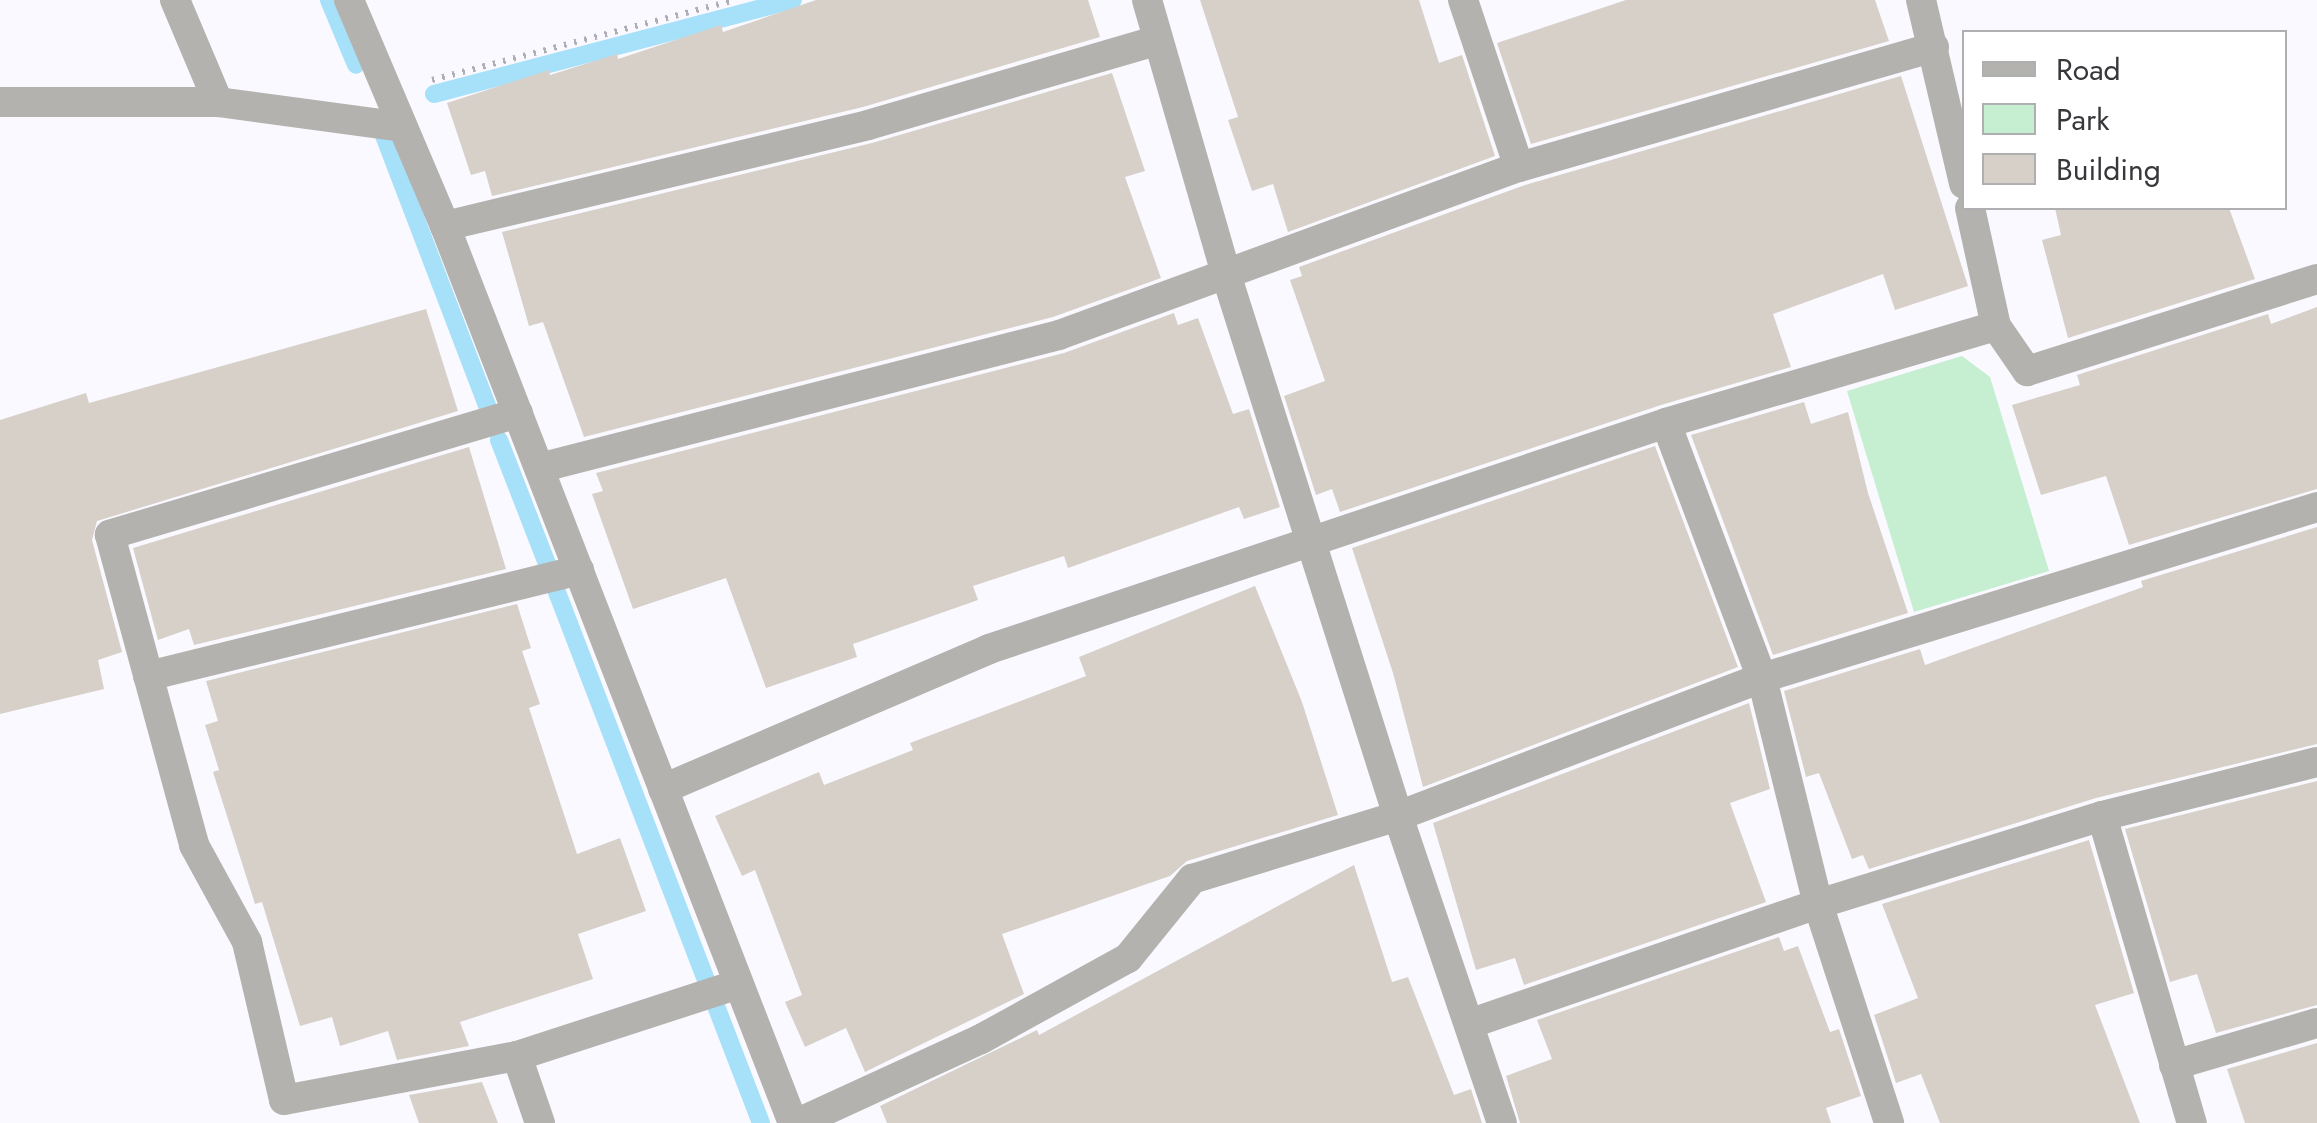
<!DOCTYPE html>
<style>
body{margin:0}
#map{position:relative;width:2317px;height:1123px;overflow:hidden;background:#f9f9ff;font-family:Jost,sans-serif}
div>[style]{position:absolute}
.green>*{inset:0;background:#c6eed0}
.stream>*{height:18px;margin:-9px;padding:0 9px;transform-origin:9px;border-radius:9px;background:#a7e0f9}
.building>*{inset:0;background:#d7d0c9}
.path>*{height:6px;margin-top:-3px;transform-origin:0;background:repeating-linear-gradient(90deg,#aeaeb4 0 2.5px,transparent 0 10.5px)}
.street>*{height:30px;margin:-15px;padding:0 15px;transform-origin:15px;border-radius:15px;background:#b4b2ae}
span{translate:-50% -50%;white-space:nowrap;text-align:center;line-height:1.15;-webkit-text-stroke:8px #fff;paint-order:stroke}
.legend{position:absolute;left:1962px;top:30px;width:325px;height:180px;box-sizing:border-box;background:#fff;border:2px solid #afafb1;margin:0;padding:12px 18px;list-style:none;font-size:30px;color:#38383c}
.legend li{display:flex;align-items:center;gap:20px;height:50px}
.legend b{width:50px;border:2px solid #afafb1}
</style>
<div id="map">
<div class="green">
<div style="clip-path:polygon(1962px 356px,1990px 377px,2049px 571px,1914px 612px,1847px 391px)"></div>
</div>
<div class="stream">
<div style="left:329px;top:0;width:70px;rotate:67.4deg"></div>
<div style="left:434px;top:94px;width:371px;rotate:-14.7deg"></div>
<div style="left:383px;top:133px;width:292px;rotate:69.1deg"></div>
<div style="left:499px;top:440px;width:133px;rotate:68.8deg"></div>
<div style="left:555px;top:587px;width:574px;rotate:68.98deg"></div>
</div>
<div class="building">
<div style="clip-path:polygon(816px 0,1088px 0,1100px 37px,863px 107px,492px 196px,485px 171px,471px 175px,447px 103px,549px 70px,550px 75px,617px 54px,618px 59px,721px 25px,723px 32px)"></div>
<div style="clip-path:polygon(1200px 0,1419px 0,1439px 63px,1462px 55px,1495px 156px,1288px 232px,1273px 184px,1252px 191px,1228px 120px,1238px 117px)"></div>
<div style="clip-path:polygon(1626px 0,1875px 0,1889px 41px,1531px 144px,1497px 43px)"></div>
<div style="clip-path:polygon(1112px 73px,1145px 171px,1125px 177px,1161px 278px,1053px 317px,584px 437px,543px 322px,529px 326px,502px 232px,872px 143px)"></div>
<div style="clip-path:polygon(1901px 76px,1968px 286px,1895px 310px,1883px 274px,1773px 314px,1791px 367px,1661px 405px,1340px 512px,1332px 489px,1316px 495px,1284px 396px,1325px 381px,1290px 280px,1302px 276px,1299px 267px,1525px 185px)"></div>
<div style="clip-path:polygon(2055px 208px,2229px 208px,2255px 279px,2068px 338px,2042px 240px,2061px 235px)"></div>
<div style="clip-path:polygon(2317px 307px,2317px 489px,2129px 545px,2106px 476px,2041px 495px,2012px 405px,2080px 385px,2077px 375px,2268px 314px,2271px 324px)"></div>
<div style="clip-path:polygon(426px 309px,458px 411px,97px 521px,92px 540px,122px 652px,98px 660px,104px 689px,0 714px,0 420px,86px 393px,89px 403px)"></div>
<div style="clip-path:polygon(1174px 313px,1178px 325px,1198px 318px,1233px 414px,1249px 409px,1280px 507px,1244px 519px,1239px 507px,1068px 568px,1064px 556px,973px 586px,978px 600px,853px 644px,857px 657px,766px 688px,726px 578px,633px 609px,592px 494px,603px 491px,596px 473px,1064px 353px)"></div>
<div style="clip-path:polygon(1804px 402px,1811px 424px,1848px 412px,1868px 493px,1908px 613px,1773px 655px,1691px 435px)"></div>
<div style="clip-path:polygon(1655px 446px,1738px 667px,1423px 787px,1393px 673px,1352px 548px)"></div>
<div style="clip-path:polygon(469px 447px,506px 569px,194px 645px,189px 629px,158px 640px,133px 548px)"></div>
<div style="clip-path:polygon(2317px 527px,2317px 744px,2096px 798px,1869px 869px,1863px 855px,1852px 859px,1819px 773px,1806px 777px,1784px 691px,1920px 649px,1925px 665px,2143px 587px,2141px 581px)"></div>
<div style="clip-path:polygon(1255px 586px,1302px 702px,1338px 815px,1187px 861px,1170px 876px,1002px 934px,1024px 994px,865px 1072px,846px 1028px,805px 1047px,785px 1002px,802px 995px,755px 870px,742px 876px,715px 816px,819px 772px,824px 785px,913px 750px,910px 743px,1086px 676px,1079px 657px)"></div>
<div style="clip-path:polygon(517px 604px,531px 648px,522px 651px,540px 704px,529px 708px,577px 854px,620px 838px,646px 911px,578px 934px,593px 979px,460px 1022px,469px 1046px,397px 1060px,388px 1031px,340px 1046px,332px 1017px,300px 1026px,262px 902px,255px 904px,213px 772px,219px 770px,205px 725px,218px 721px,206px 681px)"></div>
<div style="clip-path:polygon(1749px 703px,1770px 789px,1730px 803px,1766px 902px,1524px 985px,1515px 958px,1476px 970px,1433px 823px)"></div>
<div style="clip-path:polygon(2317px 781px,2317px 1005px,2216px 1033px,2197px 974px,2170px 982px,2125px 829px)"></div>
<div style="clip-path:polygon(2089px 840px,2134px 993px,2095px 1005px,2140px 1123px,1940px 1123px,1921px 1074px,1896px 1083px,1874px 1015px,1918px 998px,1882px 904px)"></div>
<div style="clip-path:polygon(1354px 865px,1392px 982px,1408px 977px,1454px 1095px,1471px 1089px,1482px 1123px,887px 1123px,880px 1106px,1037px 1030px,1039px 1035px)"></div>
<div style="clip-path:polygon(1779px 937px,1784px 951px,1798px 946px,1830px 1032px,1839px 1029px,1861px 1096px,1826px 1108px,1831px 1123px,1520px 1123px,1506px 1076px,1552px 1059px,1537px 1020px)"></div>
<div style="clip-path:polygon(2317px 1043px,2317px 1123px,2245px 1123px,2227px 1069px)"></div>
<div style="clip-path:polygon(482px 1082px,498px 1123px,419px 1123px,409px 1095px)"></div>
</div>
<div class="path">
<div style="left:432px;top:80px;width:313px;rotate:-14.8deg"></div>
</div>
<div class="street">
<div style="left:175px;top:0;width:111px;rotate:67.1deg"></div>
<div style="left:349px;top:0;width:246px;rotate:67deg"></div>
<div style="left:445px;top:226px;width:962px;rotate:68.8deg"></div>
<div style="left:1147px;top:0;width:282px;rotate:73.9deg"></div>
<div style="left:1225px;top:271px;width:572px;rotate:72.39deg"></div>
<div style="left:1398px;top:816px;width:324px;rotate:71.3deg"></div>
<div style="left:1463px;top:0;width:176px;rotate:71.5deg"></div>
<div style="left:1921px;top:0;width:189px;rotate:76.8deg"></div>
<div style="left:0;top:102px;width:218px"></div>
<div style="left:218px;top:102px;width:186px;rotate:7.7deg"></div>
<div style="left:1970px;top:208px;width:121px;rotate:77.6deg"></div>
<div style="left:1996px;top:326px;width:55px;rotate:55.4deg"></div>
<div style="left:2027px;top:371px;width:304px;rotate:-17.6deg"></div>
<div style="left:445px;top:226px;width:435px;rotate:-13.4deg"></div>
<div style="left:868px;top:125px;width:302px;rotate:-16.3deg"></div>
<div style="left:518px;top:413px;width:426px;rotate:163.4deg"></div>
<div style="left:110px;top:535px;width:321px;rotate:74.8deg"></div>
<div style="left:194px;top:845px;width:111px;rotate:61.3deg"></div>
<div style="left:247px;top:942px;width:162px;rotate:76.8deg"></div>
<div style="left:284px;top:1100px;width:237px;rotate:-10.7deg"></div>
<div style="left:517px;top:1056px;width:233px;rotate:-18deg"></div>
<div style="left:1666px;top:423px;width:272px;rotate:69.4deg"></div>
<div style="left:1762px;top:678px;width:233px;rotate:76.1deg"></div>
<div style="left:1818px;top:904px;width:230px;rotate:72deg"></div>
<div style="left:539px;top:468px;width:537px;rotate:-14.35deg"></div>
<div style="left:1059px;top:335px;width:490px;rotate:-20.1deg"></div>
<div style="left:1519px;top:167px;width:432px;rotate:-16.1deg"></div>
<div style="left:148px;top:676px;width:444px;rotate:-13.8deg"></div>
<div style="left:663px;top:789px;width:355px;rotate:-23.2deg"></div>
<div style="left:989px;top:649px;width:714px;rotate:-18.46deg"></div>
<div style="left:1666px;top:423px;width:344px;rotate:-16.4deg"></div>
<div style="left:2102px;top:816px;width:320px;rotate:73.7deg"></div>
<div style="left:1469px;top:1024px;width:369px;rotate:-19deg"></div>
<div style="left:1818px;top:904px;width:297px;rotate:-17.2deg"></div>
<div style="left:2102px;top:816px;width:222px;rotate:-14.1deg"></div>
<div style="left:517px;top:1056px;width:71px;rotate:71.1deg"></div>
<div style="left:2174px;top:1065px;width:149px;rotate:-16.4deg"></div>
<div style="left:798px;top:1123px;width:201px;rotate:-24.7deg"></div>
<div style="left:981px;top:1039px;width:168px;rotate:-28.9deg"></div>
<div style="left:1128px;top:958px;width:102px;rotate:-51deg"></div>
<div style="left:1192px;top:879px;width:215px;rotate:-17deg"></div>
<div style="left:1398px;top:816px;width:389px;rotate:-20.8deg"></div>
<div style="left:1762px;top:678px;width:581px;rotate:-17.12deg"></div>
</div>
<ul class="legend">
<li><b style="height:12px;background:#b4b2ae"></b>Road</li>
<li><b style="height:28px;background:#c6eed0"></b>Park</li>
<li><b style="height:28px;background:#d7d0c9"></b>Building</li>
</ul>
</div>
